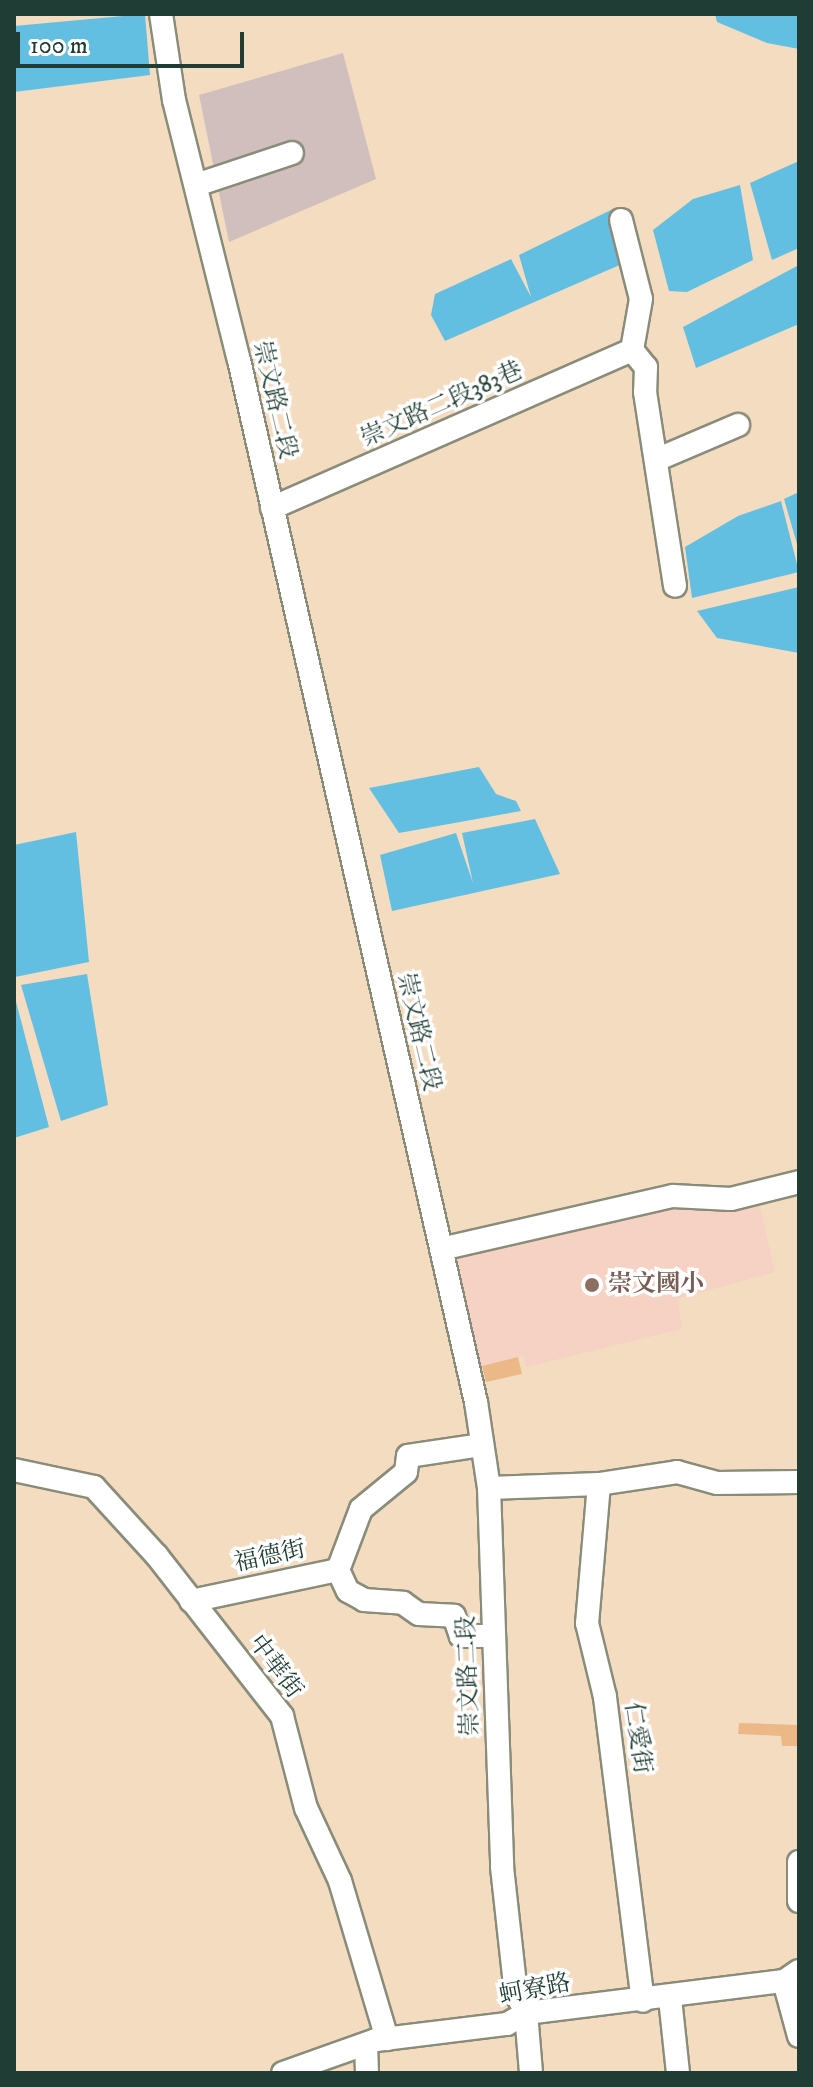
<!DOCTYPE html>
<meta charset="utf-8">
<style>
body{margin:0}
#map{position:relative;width:813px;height:2087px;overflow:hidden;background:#f4dcc1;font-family:"IM FELL DW Pica","Noto Serif TC",serif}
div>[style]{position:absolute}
.built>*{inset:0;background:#f5d2c3}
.industrial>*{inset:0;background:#d1bfbd}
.water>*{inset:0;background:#63bfe1}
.building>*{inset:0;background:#edb888}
.roads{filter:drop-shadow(2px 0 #8a8c7a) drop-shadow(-2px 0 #8a8c7a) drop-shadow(0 2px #8a8c7a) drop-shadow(0 -2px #8a8c7a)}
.minor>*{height:22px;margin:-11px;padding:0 11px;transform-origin:11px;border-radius:11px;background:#fff}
.dots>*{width:22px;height:22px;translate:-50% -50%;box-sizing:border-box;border:4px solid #fff;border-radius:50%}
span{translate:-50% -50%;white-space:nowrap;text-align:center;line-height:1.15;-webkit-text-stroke:7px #fff;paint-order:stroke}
.street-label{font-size:24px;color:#1f3d34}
.education-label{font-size:24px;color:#785e54;font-weight:700}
.left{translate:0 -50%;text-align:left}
.frame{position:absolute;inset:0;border:16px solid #1f3d34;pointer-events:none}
.scale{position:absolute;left:16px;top:32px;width:228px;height:36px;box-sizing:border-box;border:4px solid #1f3d34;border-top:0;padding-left:10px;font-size:24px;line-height:28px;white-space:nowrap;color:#1f3d34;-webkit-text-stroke:6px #fff;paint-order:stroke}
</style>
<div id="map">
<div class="built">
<div style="clip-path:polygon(673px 1198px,758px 1198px,775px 1272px,678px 1299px,682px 1329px,526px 1367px,524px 1356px,478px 1367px,450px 1252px)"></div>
</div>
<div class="industrial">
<div style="clip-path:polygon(343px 53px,376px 179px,229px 242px,199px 95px)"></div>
</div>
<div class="water">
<div style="clip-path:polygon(145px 14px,150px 75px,14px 92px,14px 26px)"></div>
<div style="clip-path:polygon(715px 14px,799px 14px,799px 49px,767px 43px,717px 22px)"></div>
<div style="clip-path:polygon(799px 161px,799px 248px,772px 260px,750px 183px)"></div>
<div style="clip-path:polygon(740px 185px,753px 260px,687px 292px,669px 291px,653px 230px,693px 199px)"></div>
<div style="clip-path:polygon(615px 208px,622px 264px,445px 341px,431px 315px,435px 294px,511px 259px,531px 297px,519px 255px)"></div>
<div style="clip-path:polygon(797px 266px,799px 324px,696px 368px,683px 327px)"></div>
<div style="clip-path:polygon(799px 492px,799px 551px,784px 499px)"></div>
<div style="clip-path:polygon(781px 501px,799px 572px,692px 598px,685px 547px,738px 516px)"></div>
<div style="clip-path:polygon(799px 587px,799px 653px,717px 638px,697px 611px)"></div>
<div style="clip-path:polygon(479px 767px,496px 794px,516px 801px,521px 811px,399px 833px,369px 788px)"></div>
<div style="clip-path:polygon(535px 819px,560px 874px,392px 911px,380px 855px,456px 833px,473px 883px,462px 833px)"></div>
<div style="clip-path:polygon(76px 832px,89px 962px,15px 977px,14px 845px)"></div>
<div style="clip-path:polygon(87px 974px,108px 1105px,61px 1121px,21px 985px)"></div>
<div style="clip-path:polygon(14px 994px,49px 1127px,14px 1138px)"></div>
</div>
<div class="building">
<div style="clip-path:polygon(518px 1357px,522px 1374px,486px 1382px,482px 1366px)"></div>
<div style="clip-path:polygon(739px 1723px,799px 1725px,799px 1746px,782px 1746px,781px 1736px,738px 1734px)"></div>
</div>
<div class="roads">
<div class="minor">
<div style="left:161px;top:14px;width:87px;rotate:81.4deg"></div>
<div style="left:174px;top:100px;width:268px;rotate:76deg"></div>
<div style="left:239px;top:360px;width:1069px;rotate:77.19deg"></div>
<div style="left:476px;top:1402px;width:87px;rotate:81.4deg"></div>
<div style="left:489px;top:1488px;width:379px;rotate:88deg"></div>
<div style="left:502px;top:1867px;width:127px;rotate:83.7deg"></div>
<div style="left:516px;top:1993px;width:22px;rotate:63deg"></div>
<div style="left:526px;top:2013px;width:60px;rotate:85.2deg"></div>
<div style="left:196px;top:185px;width:101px;rotate:-18.4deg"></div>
<div style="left:621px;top:220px;width:81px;rotate:75.8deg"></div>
<div style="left:641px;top:299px;width:52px;rotate:100deg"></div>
<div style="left:632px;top:350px;width:22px;rotate:51deg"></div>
<div style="left:646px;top:367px;width:25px;rotate:92deg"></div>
<div style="left:645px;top:392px;width:196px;rotate:81.2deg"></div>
<div style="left:658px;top:459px;width:87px;rotate:-23deg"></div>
<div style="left:272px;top:508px;width:393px;rotate:-23.7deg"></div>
<div style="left:441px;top:1249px;width:238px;rotate:-12.9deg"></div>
<div style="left:673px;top:1196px;width:58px;rotate:3deg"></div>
<div style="left:731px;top:1199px;width:70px;rotate:-14deg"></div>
<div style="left:14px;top:1470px;width:82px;rotate:12deg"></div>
<div style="left:94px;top:1487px;width:93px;rotate:47.6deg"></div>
<div style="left:157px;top:1556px;width:203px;rotate:52deg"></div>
<div style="left:282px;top:1716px;width:95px;rotate:75.4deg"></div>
<div style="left:306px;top:1808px;width:81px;rotate:65deg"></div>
<div style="left:340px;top:1881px;width:165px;rotate:73.4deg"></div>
<div style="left:599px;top:1484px;width:140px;rotate:94.9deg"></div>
<div style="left:587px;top:1623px;width:76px;rotate:76.3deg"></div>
<div style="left:605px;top:1697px;width:306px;rotate:82.9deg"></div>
<div style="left:489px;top:1488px;width:110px;rotate:-2.1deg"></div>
<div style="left:599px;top:1484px;width:79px;rotate:-8.7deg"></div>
<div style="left:677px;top:1472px;width:41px;rotate:15.4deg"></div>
<div style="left:717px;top:1483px;width:82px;rotate:-0.7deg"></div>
<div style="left:338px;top:1570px;width:23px;rotate:65deg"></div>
<div style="left:348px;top:1591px;width:18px;rotate:29deg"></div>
<div style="left:364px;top:1600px;width:39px;rotate:4deg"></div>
<div style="left:403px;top:1603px;width:19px;rotate:35deg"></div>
<div style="left:419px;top:1614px;width:35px;rotate:3deg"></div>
<div style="left:454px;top:1616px;width:21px;rotate:71deg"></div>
<div style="left:461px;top:1636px;width:33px"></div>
<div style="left:191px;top:1601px;width:150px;rotate:-11.9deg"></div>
<div style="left:338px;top:1570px;width:65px;rotate:-69.3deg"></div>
<div style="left:361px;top:1509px;width:58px;rotate:-39.4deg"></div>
<div style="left:406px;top:1472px;width:16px;rotate:-83deg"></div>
<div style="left:408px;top:1456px;width:75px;rotate:-8.5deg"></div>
<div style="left:799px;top:1862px;width:39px;rotate:90deg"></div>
<div style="left:784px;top:1981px;width:57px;rotate:74.7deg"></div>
<div style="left:670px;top:1998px;width:75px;rotate:83.9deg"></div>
<div style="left:366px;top:2044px;width:29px;rotate:88deg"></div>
<div style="left:283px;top:2073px;width:99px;rotate:-19.5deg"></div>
<div style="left:376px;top:2040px;width:132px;rotate:-7deg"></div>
<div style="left:507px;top:2024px;width:22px;rotate:-30deg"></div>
<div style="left:526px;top:2013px;width:260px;rotate:-7.1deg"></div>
<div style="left:784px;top:1981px;width:18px;rotate:-34deg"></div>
</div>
</div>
<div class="dots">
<div style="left:592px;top:1285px;background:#8d6e63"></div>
</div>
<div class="street-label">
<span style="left:274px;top:400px;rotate:77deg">崇文路二段</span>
<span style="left:442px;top:405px;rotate:-24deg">崇文路二段383巷</span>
<span style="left:418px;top:1032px;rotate:77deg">崇文路二段</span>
<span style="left:270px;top:1557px;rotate:-12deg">福德街</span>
<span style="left:275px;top:1667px;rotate:53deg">中華街</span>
<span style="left:469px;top:1676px;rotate:-92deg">崇文路二段</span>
<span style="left:637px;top:1738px;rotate:82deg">仁愛街</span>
<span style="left:535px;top:1990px;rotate:-11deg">蚵寮路</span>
</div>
<div class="education-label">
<span class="left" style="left:608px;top:1285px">崇文國小</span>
</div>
<div class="frame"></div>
<div class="scale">100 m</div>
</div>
